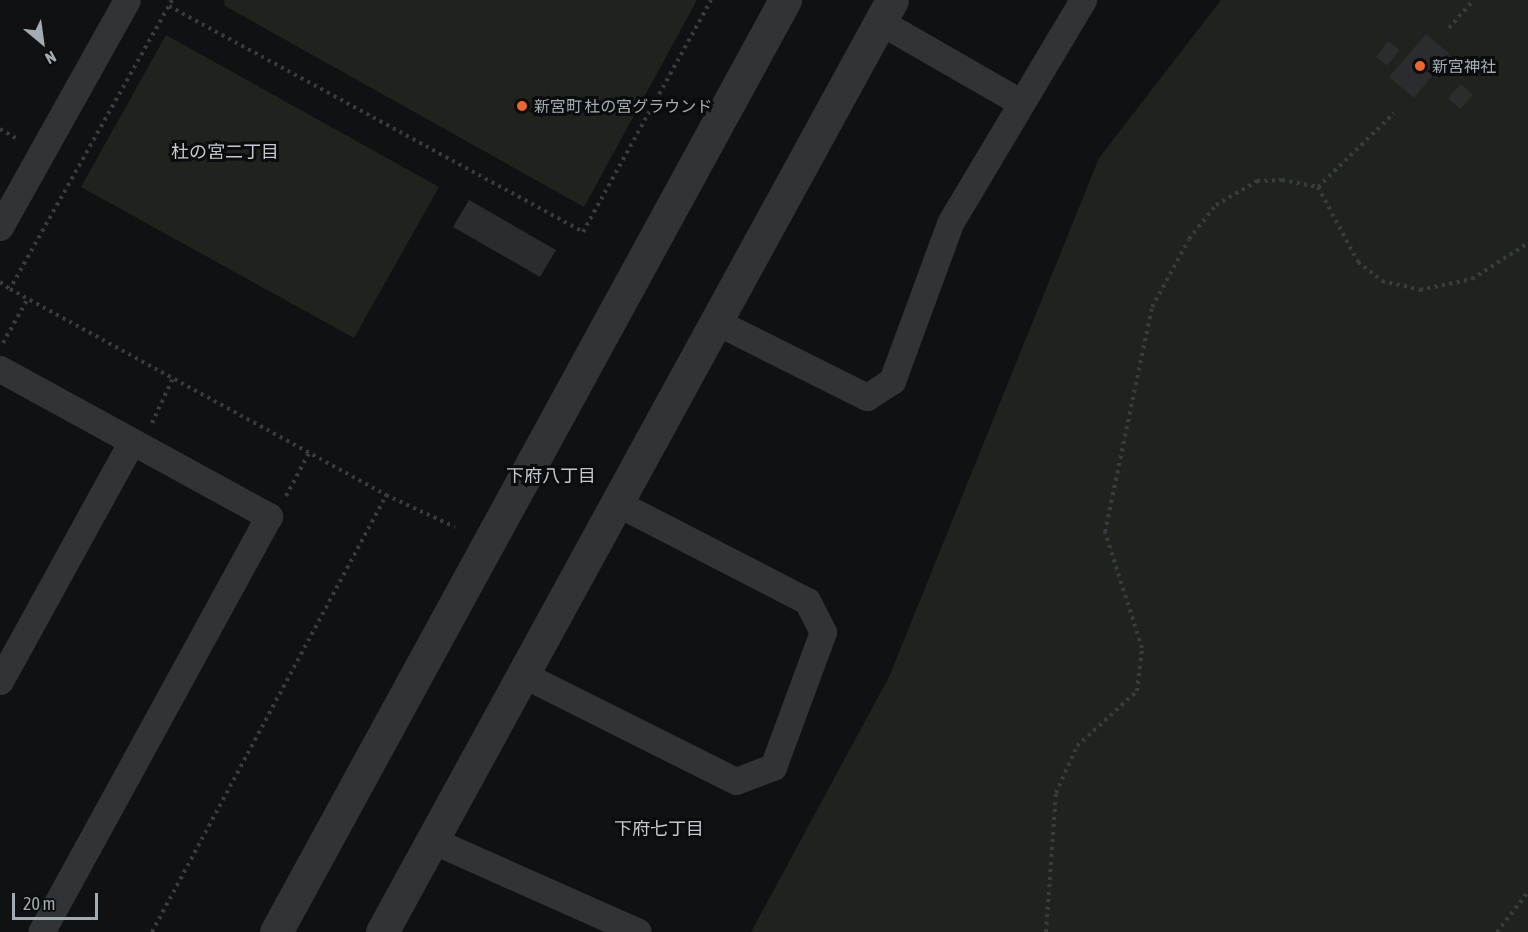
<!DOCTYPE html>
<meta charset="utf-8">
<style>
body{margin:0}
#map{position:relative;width:1528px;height:932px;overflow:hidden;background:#101112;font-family:"Asap Condensed","Noto Sans JP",sans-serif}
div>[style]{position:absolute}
.green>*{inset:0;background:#1e241d}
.building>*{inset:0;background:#2b2c2e}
.path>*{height:4px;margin-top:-2px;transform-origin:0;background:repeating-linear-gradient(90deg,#383c3e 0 3px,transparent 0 7.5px)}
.minor>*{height:27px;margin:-13.5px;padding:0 13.5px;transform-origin:13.5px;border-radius:13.5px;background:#313437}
.tertiary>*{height:33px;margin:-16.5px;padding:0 16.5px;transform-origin:16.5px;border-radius:16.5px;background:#313437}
.dots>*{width:16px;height:16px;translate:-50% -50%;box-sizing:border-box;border:3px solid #0b0c0d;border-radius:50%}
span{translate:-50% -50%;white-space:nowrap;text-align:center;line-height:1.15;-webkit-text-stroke:6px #0b0c0d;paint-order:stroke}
.poi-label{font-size:16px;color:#a2adb3}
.left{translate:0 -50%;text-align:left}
.neighbourhood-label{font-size:18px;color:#c3cacf}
.north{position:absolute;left:12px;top:12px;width:60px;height:60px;-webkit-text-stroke:4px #0b0c0d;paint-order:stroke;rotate:151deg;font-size:16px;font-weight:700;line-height:24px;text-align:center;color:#a2adb3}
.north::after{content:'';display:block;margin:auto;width:21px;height:27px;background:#a2adb3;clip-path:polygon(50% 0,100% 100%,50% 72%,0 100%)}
.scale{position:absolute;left:12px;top:893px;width:86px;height:27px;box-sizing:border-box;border:3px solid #a2adb3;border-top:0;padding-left:8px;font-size:18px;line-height:21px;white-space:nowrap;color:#a2adb3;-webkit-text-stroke:4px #0b0c0d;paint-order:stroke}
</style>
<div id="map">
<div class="green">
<div style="clip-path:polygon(224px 0,697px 0,584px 207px,225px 6px)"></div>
<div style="clip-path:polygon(1221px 0,1528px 0,1528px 932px,751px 932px,889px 677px,1099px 158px)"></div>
<div style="clip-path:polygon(166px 35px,439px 187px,354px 338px,81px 187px)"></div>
</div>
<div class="building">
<div style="clip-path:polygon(1426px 34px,1450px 54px,1414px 98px,1389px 77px)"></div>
<div style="clip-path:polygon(1388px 41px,1400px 50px,1387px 66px,1376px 57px)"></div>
<div style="clip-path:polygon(1461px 84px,1473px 95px,1460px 109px,1448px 98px)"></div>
<div style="clip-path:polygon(469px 200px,556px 250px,540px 277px,453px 227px)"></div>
</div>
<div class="path">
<div style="left:172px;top:0;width:331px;rotate:119.3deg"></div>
<div style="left:10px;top:289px;width:429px;rotate:28.7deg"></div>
<div style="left:386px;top:495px;width:76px;rotate:24.9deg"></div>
<div style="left:169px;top:6px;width:472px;rotate:28.6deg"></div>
<div style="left:583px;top:232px;width:265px;rotate:-61.1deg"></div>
<div style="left:1449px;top:28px;width:37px;rotate:-49deg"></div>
<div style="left:0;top:129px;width:20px;rotate:30deg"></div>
<div style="left:1318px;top:187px;width:106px;rotate:-44.2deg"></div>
<div style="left:0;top:282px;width:12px;rotate:35deg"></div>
<div style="left:3px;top:343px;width:51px;rotate:-60.9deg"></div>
<div style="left:152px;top:423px;width:50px;rotate:-65deg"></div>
<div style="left:286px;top:496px;width:49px;rotate:-61.9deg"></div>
<div style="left:152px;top:932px;width:496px;rotate:-61.8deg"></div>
<div style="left:1046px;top:932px;width:139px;rotate:-85.9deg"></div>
<div style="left:1056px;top:793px;width:51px;rotate:-65.9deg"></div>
<div style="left:1077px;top:746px;width:81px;rotate:-42.5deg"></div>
<div style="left:1137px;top:691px;width:43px;rotate:-83.4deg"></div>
<div style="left:1142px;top:648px;width:122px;rotate:-107.7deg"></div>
<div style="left:1105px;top:532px;width:230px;rotate:-78.2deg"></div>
<div style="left:1152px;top:307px;width:77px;rotate:-61.4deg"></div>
<div style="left:1189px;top:239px;width:43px;rotate:-51.5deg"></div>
<div style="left:1216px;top:205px;width:48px;rotate:-30.3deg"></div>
<div style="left:1257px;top:181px;width:25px;rotate:-2deg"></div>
<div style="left:1282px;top:180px;width:37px;rotate:11deg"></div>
<div style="left:1318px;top:187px;width:85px;rotate:61.9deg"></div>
<div style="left:1358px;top:262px;width:31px;rotate:38deg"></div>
<div style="left:1382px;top:281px;width:39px;rotate:13deg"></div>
<div style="left:1420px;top:290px;width:53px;rotate:-11.9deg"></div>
<div style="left:1472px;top:279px;width:67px;rotate:-32.7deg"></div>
<div style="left:1497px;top:932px;width:51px;rotate:-52.2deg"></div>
</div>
<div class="minor">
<div style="left:879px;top:21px;width:163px;rotate:29.9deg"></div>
<div style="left:0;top:227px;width:260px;rotate:-60.8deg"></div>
<div style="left:715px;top:321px;width:170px;rotate:26.6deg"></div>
<div style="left:867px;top:397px;width:30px;rotate:-33deg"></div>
<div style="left:892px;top:381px;width:168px;rotate:-69.8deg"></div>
<div style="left:950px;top:223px;width:260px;rotate:-59.2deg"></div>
<div style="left:0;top:369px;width:307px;rotate:28.7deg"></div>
<div style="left:269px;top:516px;width:474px;rotate:118.7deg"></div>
<div style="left:522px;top:674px;width:239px;rotate:26.6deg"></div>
<div style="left:736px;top:781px;width:40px;rotate:-21deg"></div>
<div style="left:773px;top:767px;width:144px;rotate:-69.7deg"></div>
<div style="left:823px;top:632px;width:35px;rotate:-117deg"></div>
<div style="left:807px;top:601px;width:216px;rotate:-152.7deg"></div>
<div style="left:0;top:681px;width:272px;rotate:-61.2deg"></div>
<div style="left:434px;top:841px;width:223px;rotate:24deg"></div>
</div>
<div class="tertiary">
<div style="left:276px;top:932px;width:1062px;rotate:-61.36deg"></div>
<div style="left:382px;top:932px;width:1062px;rotate:-61.31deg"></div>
</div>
<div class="dots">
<div style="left:1420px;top:66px;background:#f0652a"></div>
<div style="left:522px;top:106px;background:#f0652a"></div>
</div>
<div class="poi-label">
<span class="left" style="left:1432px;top:66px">新宮神社</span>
<span class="left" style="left:534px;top:106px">新宮町 杜の宮グラウンド</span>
</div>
<div class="neighbourhood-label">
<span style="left:225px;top:152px">杜の宮二丁目</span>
<span style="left:551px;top:476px">下府八丁目</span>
<span style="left:659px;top:829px">下府七丁目</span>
</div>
<div class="north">N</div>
<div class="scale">20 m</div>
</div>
